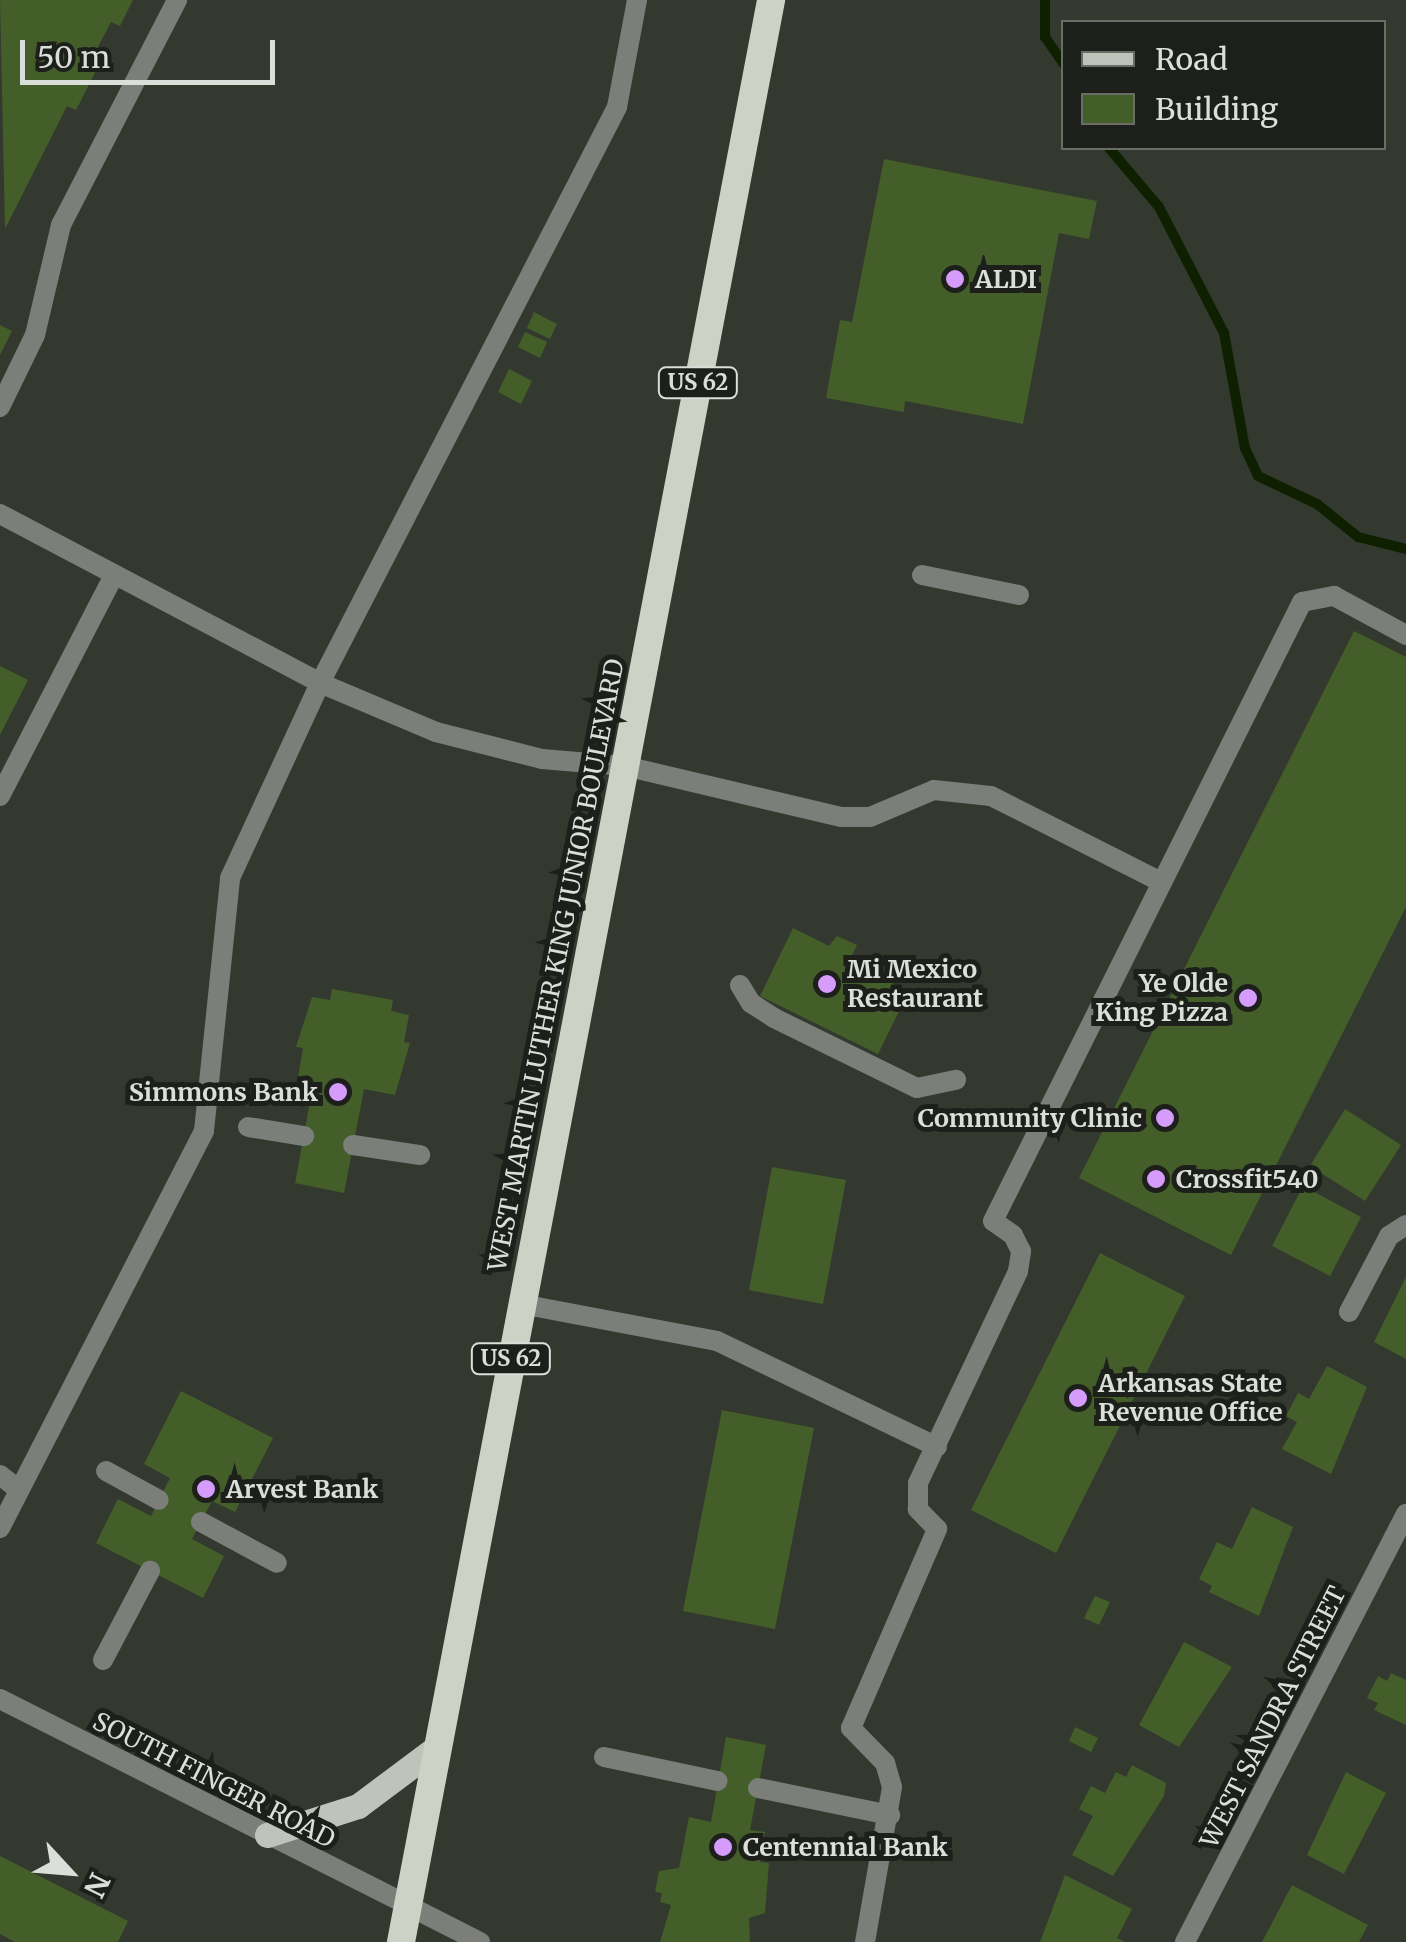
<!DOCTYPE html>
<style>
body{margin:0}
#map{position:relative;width:1406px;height:1942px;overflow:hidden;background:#33392f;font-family:Merriweather,serif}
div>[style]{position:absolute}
.stream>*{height:10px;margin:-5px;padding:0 5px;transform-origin:5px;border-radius:5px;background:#0f2000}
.building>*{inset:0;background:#445e2a}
.service>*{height:20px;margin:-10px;padding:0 10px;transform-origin:10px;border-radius:10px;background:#7b7e79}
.minor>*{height:20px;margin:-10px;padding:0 10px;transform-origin:10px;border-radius:10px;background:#7b7e79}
.tertiary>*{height:20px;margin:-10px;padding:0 10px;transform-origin:10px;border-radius:10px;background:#7b7e79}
.primary>*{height:25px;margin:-12.5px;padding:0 12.5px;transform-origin:12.5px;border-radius:12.5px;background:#bec4b9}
.trunk>*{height:28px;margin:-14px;padding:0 14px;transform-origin:14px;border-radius:14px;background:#ccd2c6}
.dots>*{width:28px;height:28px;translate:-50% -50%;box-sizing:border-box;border:5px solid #1d1f1b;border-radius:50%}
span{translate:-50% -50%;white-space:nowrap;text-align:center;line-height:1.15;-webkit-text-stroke:10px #1d1f1b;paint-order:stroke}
.shield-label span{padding:2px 8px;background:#1d1f1b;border:2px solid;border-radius:8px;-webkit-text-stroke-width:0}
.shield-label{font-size:22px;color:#dbdfd9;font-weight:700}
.poi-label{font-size:25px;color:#dbdfd9;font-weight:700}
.left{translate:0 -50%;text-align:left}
.right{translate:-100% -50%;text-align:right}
.street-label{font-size:25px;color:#dbdfd9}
.legend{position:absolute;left:1061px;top:20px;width:325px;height:130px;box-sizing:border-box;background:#1d1f1b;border:2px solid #696c67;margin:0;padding:12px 18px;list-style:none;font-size:30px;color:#dbdfd9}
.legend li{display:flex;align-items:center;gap:20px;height:50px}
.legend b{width:50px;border:2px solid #696c67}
.north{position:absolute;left:20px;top:1822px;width:100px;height:100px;-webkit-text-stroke:8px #1d1f1b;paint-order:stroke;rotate:116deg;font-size:28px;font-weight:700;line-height:40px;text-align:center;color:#dbdfd9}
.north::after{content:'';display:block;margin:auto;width:35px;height:45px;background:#dbdfd9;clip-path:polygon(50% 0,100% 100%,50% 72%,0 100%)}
.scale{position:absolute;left:20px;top:40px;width:255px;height:45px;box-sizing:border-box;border:5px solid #dbdfd9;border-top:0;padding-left:12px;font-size:30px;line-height:35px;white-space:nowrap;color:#dbdfd9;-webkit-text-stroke:8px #1d1f1b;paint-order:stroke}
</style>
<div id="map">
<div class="stream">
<div style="left:1045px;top:0;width:37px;rotate:90deg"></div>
<div style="left:1045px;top:37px;width:33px;rotate:55deg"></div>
<div style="left:1109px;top:148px;width:77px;rotate:49.7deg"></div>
<div style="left:1159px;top:207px;width:142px;rotate:62.7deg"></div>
<div style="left:1224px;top:333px;width:117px;rotate:79.7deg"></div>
<div style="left:1245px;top:448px;width:31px;rotate:65deg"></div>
<div style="left:1258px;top:476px;width:65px;rotate:25.4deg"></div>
<div style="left:1317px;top:504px;width:53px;rotate:38.8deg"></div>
<div style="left:1358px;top:537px;width:49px;rotate:14deg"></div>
</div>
<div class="building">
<div style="clip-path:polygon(0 0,133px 0,120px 26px,111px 22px,89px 64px,97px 69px,76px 110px,67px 106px,5px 229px)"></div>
<div style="clip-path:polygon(884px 159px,1097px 201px,1089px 239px,1059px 233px,1023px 424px,905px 401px,904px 412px,826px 398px,840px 320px,852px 322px)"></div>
<div style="clip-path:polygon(534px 312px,557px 324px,550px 339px,527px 328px)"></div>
<div style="clip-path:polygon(0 325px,12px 331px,0 355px)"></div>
<div style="clip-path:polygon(525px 332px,547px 342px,540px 358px,518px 347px)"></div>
<div style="clip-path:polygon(509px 369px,532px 381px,521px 404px,498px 392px)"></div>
<div style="clip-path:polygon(1354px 631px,1406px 657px,1406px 907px,1231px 1255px,1079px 1178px)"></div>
<div style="clip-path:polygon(0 666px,28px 680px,0 735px)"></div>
<div style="clip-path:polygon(793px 928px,829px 946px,837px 936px,857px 945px,851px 957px,908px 993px,878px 1054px,760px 996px)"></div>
<div style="clip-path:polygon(332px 989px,393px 1000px,391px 1011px,409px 1015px,404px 1042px,410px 1043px,395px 1095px,364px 1089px,344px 1193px,295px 1183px,314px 1080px,298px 1077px,303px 1048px,296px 1047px,312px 997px,330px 1000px)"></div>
<div style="clip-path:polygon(1345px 1109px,1401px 1145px,1365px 1201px,1310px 1166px)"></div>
<div style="clip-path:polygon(772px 1167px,846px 1180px,823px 1304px,749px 1290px)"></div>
<div style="clip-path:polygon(1303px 1186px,1361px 1217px,1330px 1276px,1272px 1246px)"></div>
<div style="clip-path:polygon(1100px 1253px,1185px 1296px,1056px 1553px,971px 1510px)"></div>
<div style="clip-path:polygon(1406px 1277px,1406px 1359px,1374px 1342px)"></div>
<div style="clip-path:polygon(1327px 1366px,1367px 1387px,1331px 1474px,1282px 1449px,1297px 1422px,1286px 1416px,1298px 1393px,1309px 1399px)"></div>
<div style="clip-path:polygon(181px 1391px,273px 1438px,235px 1512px,212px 1501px,192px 1539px,224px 1556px,203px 1598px,96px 1543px,118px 1499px,151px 1516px,170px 1478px,144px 1464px)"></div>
<div style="clip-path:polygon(722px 1410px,814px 1428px,775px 1629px,683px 1611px)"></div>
<div style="clip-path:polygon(1252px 1507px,1293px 1527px,1259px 1616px,1209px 1592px,1212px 1586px,1199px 1579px,1217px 1542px,1232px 1549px)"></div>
<div style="clip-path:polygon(1095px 1596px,1110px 1602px,1099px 1625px,1084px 1618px)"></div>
<div style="clip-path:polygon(1184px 1642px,1232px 1667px,1179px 1747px,1139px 1725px)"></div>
<div style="clip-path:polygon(1391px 1673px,1406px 1680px,1406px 1725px,1374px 1710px,1378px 1703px,1367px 1698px,1378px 1676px,1387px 1681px)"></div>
<div style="clip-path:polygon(1075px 1727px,1098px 1738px,1091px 1752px,1069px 1741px)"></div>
<div style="clip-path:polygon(726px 1737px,766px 1745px,750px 1830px,765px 1832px,760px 1862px,769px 1863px,765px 1913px,749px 1918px,750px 1942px,660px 1942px,671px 1905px,660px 1902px,662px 1893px,655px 1892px,659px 1871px,679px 1868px,689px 1817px,711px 1822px)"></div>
<div style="clip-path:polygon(1132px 1765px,1166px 1783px,1164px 1796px,1113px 1876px,1072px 1855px,1093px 1816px,1079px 1809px,1091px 1786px,1105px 1793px,1116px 1772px,1126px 1777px)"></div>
<div style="clip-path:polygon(1346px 1772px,1386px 1793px,1344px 1874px,1307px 1855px)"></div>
<div style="clip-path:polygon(0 1856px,128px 1921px,118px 1942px,15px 1942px,0 1934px)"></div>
<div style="clip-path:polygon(1065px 1875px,1132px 1909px,1117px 1938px,1125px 1942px,1040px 1942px)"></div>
<div style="clip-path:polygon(1292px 1885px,1368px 1925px,1359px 1942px,1262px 1942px)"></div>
</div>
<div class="service">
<div style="left:0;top:407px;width:80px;rotate:-64.1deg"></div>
<div style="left:35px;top:335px;width:113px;rotate:-76.7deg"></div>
<div style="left:61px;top:225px;width:253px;rotate:-62.7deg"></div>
<div style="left:0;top:514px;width:362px;rotate:27.8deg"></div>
<div style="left:320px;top:683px;width:648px;rotate:-62.72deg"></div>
<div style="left:617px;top:107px;width:109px;rotate:-79.4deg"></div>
<div style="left:922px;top:575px;width:99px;rotate:11.7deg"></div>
<div style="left:0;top:796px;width:249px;rotate:-62.7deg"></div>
<div style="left:740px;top:985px;width:21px;rotate:59deg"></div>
<div style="left:751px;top:1003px;width:27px;rotate:33deg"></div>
<div style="left:774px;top:1018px;width:159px;rotate:26.1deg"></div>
<div style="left:917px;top:1088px;width:40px;rotate:-12deg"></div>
<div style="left:248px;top:1127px;width:57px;rotate:9.1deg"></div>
<div style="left:353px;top:1145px;width:68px;rotate:8.5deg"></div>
<div style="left:521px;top:1304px;width:199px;rotate:10.7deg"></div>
<div style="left:717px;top:1341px;width:244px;rotate:25.7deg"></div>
<div style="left:1349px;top:1312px;width:86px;rotate:-62.2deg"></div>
<div style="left:1389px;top:1236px;width:20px;rotate:-33deg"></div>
<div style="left:106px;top:1471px;width:60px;rotate:28.7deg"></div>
<div style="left:0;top:1475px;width:24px;rotate:38deg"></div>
<div style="left:201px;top:1522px;width:86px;rotate:28.3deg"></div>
<div style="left:0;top:1528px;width:446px;rotate:-62.8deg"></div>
<div style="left:204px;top:1131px;width:254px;rotate:-84.1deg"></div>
<div style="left:230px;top:878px;width:215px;rotate:-65.2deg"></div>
<div style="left:320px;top:683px;width:126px;rotate:22.9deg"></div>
<div style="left:436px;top:732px;width:109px;rotate:14.3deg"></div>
<div style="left:542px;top:759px;width:83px;rotate:4.8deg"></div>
<div style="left:625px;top:766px;width:222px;rotate:13.3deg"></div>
<div style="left:841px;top:817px;width:29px"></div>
<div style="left:870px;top:817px;width:69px;rotate:-22.9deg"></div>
<div style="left:934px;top:790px;width:57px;rotate:6deg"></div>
<div style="left:991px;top:796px;width:191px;rotate:26.8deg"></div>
<div style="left:103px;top:1660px;width:101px;rotate:-62.2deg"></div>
<div style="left:604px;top:1757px;width:116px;rotate:11.9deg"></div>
<div style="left:758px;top:1788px;width:135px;rotate:11.6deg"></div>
<div style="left:865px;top:1942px;width:157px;rotate:-80.1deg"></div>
<div style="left:892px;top:1787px;width:25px;rotate:-106deg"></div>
<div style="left:885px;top:1763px;width:49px;rotate:-134.2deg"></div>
<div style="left:851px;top:1728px;width:217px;rotate:-66.6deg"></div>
<div style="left:937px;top:1529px;width:28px;rotate:-134deg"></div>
<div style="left:918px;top:1509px;width:26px;rotate:-90deg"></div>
<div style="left:918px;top:1483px;width:234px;rotate:-64.7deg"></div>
<div style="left:1018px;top:1271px;width:20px;rotate:-81deg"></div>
<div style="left:1021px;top:1251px;width:18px;rotate:-117deg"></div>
<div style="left:1013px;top:1235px;width:24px;rotate:-145deg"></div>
<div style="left:993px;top:1221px;width:692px;rotate:-63.47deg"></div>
<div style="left:1302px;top:602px;width:33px;rotate:-11deg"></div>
<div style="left:1334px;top:596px;width:82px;rotate:28.4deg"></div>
</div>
<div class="minor">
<div style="left:407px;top:1905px;width:82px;rotate:26.9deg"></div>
<div style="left:1185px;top:1942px;width:482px;rotate:-62.7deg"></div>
</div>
<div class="tertiary">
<div style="left:0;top:1699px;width:456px;rotate:26.8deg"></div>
</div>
<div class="primary">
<div style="left:267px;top:1835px;width:96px;rotate:-17.7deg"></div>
<div style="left:358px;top:1806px;width:99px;rotate:-36.8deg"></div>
</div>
<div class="trunk">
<div style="left:401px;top:1942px;width:1977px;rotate:-79.21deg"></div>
</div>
<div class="dots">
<div style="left:955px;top:279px;background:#d59cfb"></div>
<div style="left:827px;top:984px;background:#d59cfb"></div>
<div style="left:1248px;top:998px;background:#d59cfb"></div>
<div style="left:338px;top:1092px;background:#d59cfb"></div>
<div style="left:1165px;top:1118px;background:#d59cfb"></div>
<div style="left:1156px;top:1179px;background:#d59cfb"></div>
<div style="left:1078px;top:1398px;background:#d59cfb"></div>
<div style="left:206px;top:1489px;background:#d59cfb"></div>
<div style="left:723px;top:1847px;background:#d59cfb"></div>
</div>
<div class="shield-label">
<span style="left:698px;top:383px">US 62</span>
<span style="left:511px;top:1359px">US 62</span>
</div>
<div class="poi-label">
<span class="left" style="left:975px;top:279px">ALDI</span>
<span class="left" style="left:847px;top:984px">Mi Mexico<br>Restaurant</span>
<span class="right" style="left:1228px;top:998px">Ye Olde<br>King Pizza</span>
<span class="right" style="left:318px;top:1092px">Simmons Bank</span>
<span class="right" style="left:1142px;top:1118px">Community Clinic</span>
<span class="left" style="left:1176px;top:1179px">Crossfit540</span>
<span class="left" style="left:1098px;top:1398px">Arkansas State<br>Revenue Office</span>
<span class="left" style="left:226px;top:1489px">Arvest Bank</span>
<span class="left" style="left:743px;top:1847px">Centennial Bank</span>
</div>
<div class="street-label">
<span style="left:556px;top:965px;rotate:-79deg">WEST MARTIN LUTHER KING JUNIOR BOULEVARD</span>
<span style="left:1273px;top:1717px;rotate:-63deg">WEST SANDRA STREET</span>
<span style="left:214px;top:1780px;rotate:27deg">SOUTH FINGER ROAD</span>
</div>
<ul class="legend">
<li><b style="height:12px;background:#bec4b9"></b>Road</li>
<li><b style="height:28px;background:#445e2a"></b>Building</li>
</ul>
<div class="north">N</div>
<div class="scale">50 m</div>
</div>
